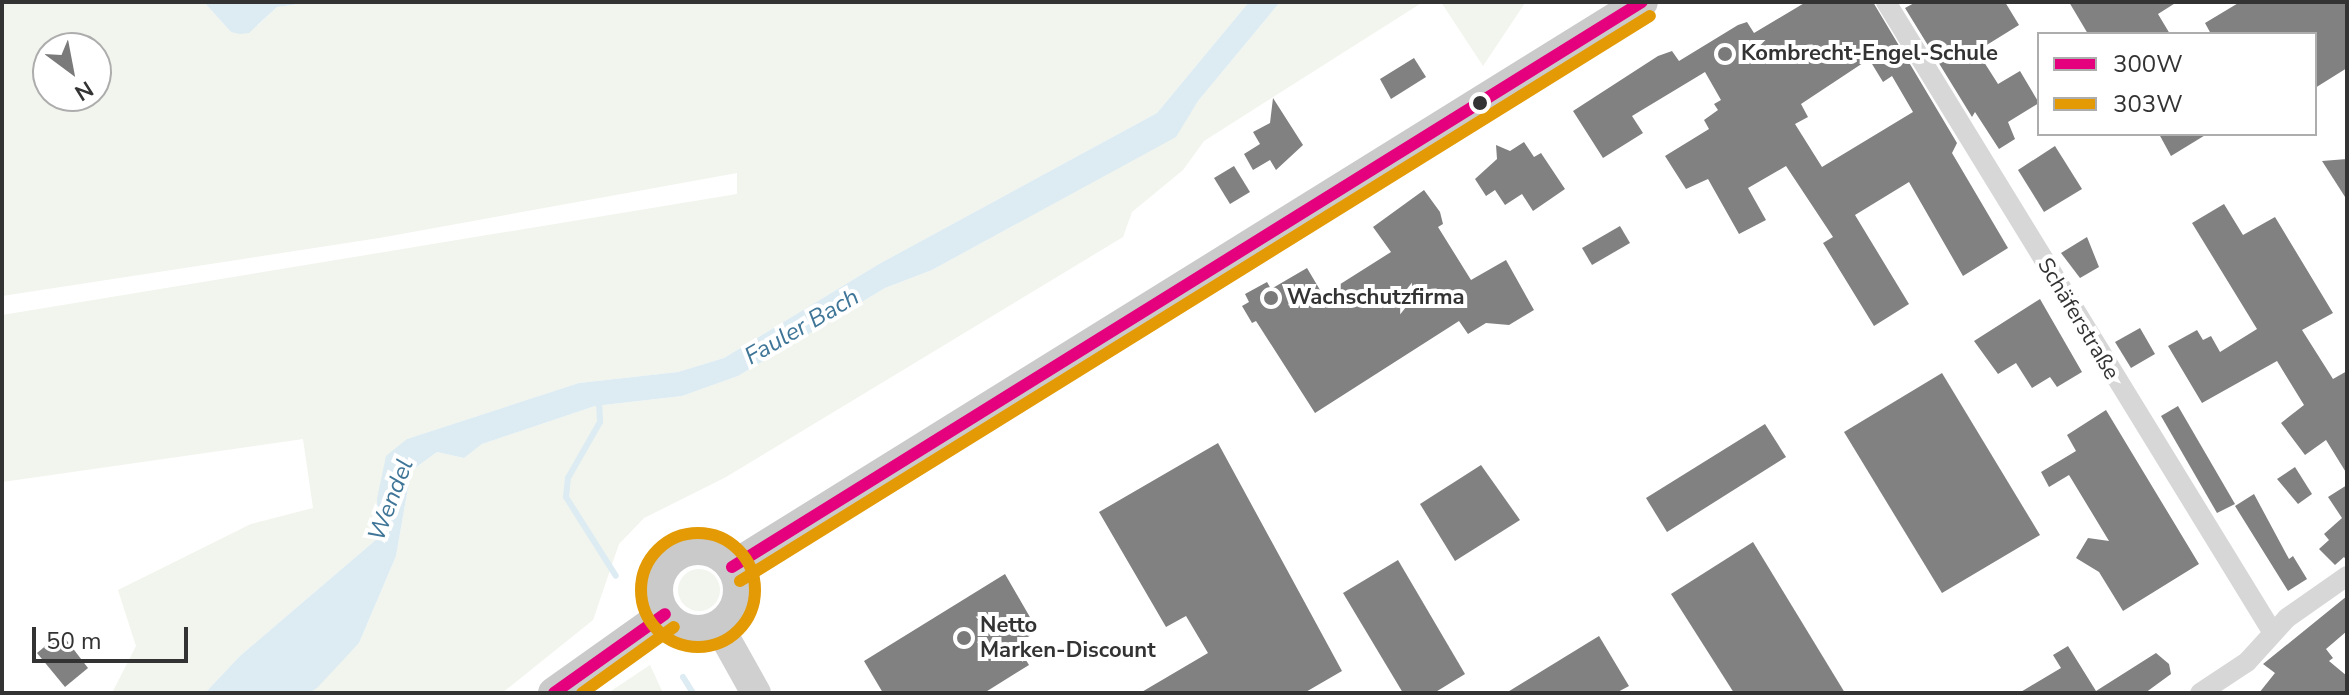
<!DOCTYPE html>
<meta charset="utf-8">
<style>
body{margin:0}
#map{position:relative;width:2349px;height:695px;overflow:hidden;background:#fff;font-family:"Nunito Sans",sans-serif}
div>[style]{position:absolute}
.green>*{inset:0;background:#f1f5ed}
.round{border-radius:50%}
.water>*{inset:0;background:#ddebf3}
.stream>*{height:6px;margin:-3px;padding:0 3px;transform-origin:3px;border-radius:3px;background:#ddebf3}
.building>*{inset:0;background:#818181}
.minor>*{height:20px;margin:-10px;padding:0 10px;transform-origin:10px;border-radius:10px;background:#d7d7d7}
.secondary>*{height:30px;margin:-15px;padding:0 15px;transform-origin:15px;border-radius:15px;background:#d0d0d0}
.primary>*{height:32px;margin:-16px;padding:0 16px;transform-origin:16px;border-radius:16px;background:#cacaca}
.primary>.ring{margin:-16px;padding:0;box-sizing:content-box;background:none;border:32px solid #cacaca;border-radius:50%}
.bus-1>*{height:12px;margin:-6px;padding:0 6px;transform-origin:6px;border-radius:6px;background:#e5007d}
.bus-2>*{height:12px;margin:-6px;padding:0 6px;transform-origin:6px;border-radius:6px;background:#e39a05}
.bus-2>.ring{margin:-6px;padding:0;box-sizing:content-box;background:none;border:12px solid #e39a05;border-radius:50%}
.dots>*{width:22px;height:22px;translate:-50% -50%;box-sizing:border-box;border:4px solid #fff;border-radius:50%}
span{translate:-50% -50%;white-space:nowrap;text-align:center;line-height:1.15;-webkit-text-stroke:8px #fff;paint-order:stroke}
.poi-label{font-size:22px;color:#333;font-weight:700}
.left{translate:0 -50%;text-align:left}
.street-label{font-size:22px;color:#333}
.water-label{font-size:24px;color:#3f7597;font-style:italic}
.frame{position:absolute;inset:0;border:4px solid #333;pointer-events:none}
.legend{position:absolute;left:2037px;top:32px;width:280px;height:104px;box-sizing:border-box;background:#fff;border:2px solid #adadad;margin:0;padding:10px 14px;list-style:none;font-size:24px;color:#333}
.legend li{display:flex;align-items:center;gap:16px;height:40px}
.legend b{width:40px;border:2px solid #adadad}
.north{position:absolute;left:32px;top:32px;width:80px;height:80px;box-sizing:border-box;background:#fff;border:2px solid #adadad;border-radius:50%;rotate:148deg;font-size:22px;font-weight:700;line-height:32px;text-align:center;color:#333}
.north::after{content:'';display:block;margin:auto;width:28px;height:36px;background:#7a7a7a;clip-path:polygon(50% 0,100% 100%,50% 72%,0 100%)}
.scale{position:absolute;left:32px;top:627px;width:156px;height:36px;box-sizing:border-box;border:4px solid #333;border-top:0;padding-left:10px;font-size:24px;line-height:28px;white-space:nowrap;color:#333;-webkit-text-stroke:6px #fff;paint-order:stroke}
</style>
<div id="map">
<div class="green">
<div style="clip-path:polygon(evenodd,2px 2px,204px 2px,231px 32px,258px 25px,277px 7px,313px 2px,1249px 2px,1157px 113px,879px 264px,724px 358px,678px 372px,579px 383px,407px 439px,377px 499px,378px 538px,240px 656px,205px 693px,112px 693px,136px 646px,118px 590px,251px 524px,313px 508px,303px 439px,2px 482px,2px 315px,737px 194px,737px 173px,379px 238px,2px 296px,2px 2px,48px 48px,96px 48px,96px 96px,48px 96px,48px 48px)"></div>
<div style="clip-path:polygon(1280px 2px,1423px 2px,1204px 141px,1183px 170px,1132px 212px,1123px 237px,726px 477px,644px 518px,619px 544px,593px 620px,502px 693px,309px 693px,359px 643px,396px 556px,411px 471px,437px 452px,464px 458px,482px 444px,595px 406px,682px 396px,738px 376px,885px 288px,932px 270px,1175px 137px,1198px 101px)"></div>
<div style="clip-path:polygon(1441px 2px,1524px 2px,1525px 3px,1483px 66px)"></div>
<div class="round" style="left:678px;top:569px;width:42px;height:42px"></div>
<div style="clip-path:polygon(650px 665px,663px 693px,608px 693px)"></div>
</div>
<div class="water">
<div style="clip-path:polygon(204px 2px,313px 2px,277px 7px,249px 33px,240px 34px,231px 32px)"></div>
<div style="clip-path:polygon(1249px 2px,1280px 2px,1198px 101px,1176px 137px,932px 270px,885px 288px,738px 376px,682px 396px,595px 406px,482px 444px,464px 458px,437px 452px,411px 471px,396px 556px,359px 643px,317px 688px,309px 693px,205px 693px,240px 656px,378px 538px,377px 499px,386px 456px,407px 439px,579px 383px,678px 372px,724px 358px,879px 264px,1157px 113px)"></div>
</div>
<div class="stream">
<div style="left:599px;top:401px;width:21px;rotate:87deg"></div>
<div style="left:600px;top:422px;width:64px;rotate:119.7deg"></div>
<div style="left:568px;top:478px;width:19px;rotate:96deg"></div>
<div style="left:566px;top:497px;width:93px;rotate:57.7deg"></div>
<div style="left:683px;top:677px;width:19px;rotate:58deg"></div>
</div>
<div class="building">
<div style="clip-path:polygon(evenodd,1806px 2px,1873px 2px,1957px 143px,1952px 153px,2008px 248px,1963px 276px,1909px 182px,1855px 215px,1909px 304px,1874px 326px,1823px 243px,1833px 237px,1786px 166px,1748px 188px,1766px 220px,1739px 234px,1708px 179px,1686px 189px,1665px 156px,1709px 129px,1704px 120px,1718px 110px,1714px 104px,1721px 100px,1705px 72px,1632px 116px,1643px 133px,1603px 158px,1573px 111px,1658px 56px,1672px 51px,1679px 61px,1738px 25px,1747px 22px,1754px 33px,1806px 2px,1869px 59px,1883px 82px,1892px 76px,1913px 112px,1822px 167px,1795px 124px,1808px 117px,1801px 104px,1869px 59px)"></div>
<div style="clip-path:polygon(1916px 2px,2005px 2px,2019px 25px,1977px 51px,1998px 84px,2020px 71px,2039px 103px,2008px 122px,2015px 139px,1999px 149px,1975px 112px,1972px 117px,1905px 8px)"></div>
<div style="clip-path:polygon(2069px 2px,2177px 2px,2158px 14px,2170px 34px,2088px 34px)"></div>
<div style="clip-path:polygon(2240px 2px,2347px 2px,2347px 68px,2315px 88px,2315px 34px,2211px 34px,2205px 23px)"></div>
<div style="clip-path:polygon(1414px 58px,1426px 77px,1391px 99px,1380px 79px)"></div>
<div style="clip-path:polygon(1273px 98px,1303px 145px,1276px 170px,1270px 160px,1253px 170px,1244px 154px,1260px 144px,1253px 132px,1270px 123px)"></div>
<div style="clip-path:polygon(2159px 134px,2207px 134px,2171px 156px)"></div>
<div style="clip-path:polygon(1524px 142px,1534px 157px,1541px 153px,1565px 189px,1533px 211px,1522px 194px,1505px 205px,1495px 190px,1486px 196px,1475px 179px,1497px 159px,1496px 145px,1510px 151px)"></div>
<div style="clip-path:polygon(2055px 146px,2082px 189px,2044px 212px,2018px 170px)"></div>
<div style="clip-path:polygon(2347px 159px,2347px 200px,2322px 161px)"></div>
<div style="clip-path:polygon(1234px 166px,1250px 192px,1230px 204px,1214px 178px)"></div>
<div style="clip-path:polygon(1424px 190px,1440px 212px,1443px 224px,1438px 227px,1471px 280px,1506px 260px,1534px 310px,1509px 325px,1486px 323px,1468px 334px,1459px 321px,1315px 413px,1256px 321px,1252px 323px,1242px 306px,1249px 302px,1245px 294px,1267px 282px,1271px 289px,1307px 268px,1323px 295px,1391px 252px,1373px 227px)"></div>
<div style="clip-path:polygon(2224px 204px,2243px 235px,2275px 217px,2333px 313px,2302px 330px,2333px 379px,2347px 371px,2347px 474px,2326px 440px,2305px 455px,2281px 423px,2304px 405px,2277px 361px,2202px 403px,2168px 346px,2197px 330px,2203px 340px,2211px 336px,2220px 352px,2257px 329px,2192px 223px)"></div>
<div style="clip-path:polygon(1620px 226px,1630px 243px,1592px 265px,1582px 248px)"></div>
<div style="clip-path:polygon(2087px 237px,2099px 267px,2080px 278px,2061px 253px)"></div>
<div style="clip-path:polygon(2040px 299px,2082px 372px,2057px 387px,2050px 377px,2032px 388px,2016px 363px,1998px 374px,1974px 341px)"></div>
<div style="clip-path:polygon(2140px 328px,2155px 354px,2131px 368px,2115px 342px)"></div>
<div style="clip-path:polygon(1942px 373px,2040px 535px,1942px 593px,1844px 432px)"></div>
<div style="clip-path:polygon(2178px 406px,2235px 504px,2217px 513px,2161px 416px)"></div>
<div style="clip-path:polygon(2106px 410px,2199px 564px,2123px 611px,2099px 572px,2076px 558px,2088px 538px,2109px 541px,2069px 475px,2049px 487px,2041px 472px,2076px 451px,2067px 435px)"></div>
<div style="clip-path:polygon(1765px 424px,1786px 457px,1667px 532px,1646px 498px)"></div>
<div style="clip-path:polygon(1218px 443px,1342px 671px,1304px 693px,1140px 693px,1208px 653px,1186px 616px,1166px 627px,1099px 512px)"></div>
<div style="clip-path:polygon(1481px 465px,1520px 520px,1455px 561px,1420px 504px)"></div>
<div style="clip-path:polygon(2295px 467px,2312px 494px,2298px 504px,2277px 479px)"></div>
<div style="clip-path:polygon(2347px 485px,2347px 561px,2344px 557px,2335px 565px,2319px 549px,2329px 540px,2324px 534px,2342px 518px,2328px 497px)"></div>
<div style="clip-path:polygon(2254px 494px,2289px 559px,2293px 556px,2307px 579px,2288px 591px,2235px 506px)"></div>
<div style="clip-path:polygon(1753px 542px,1845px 693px,1734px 693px,1671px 594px)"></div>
<div style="clip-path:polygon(1398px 560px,1465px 674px,1434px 693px,1403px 693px,1343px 593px)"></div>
<div style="clip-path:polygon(1005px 574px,1038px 631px,1016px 644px,1029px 665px,984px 693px,883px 693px,864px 661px)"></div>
<div style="clip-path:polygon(2347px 596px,2347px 631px,2326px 649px,2333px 658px,2329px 661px,2347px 676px,2347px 693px,2259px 693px,2275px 673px,2263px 664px)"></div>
<div style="clip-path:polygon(61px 633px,88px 668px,65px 687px,37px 653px)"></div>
<div style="clip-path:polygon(1599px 636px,1629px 686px,1616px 693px,1506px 693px)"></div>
<div style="clip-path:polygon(2068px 646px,2096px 691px,2156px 653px,2169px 664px,2171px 674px,2145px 693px,2019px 693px,2061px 668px,2053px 655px)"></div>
</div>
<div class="minor">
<div style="left:1886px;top:2px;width:740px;rotate:58.48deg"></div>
<div style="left:2200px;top:693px;width:56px;rotate:-33.4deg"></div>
<div style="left:2247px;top:662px;width:59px;rotate:-47.7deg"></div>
<div style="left:2287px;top:618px;width:73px;rotate:-35deg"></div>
</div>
<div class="secondary">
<div style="left:718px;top:625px;width:78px;rotate:60.8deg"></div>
</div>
<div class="primary">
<div class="ring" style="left:657px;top:549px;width:50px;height:50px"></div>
<div style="left:732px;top:567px;width:1071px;rotate:-31.84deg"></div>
<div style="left:554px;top:693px;width:136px;rotate:-35.4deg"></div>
</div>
<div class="bus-1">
<div style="left:732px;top:567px;width:1071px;rotate:-31.84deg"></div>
<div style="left:554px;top:693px;width:136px;rotate:-35.4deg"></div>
</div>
<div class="bus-2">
<div class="ring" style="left:641px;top:533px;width:102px;height:102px"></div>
<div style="left:740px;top:581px;width:1071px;rotate:-31.84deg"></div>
<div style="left:582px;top:693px;width:113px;rotate:-35.7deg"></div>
</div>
<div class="dots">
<div style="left:1725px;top:54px;background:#7a7a7a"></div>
<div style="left:1480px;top:103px;background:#333"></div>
<div style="left:1271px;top:298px;background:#7a7a7a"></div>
<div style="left:964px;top:638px;background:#7a7a7a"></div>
</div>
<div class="poi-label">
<span class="left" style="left:1741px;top:54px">Kombrecht-Engel-Schule</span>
<span class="left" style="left:1287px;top:298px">Wachschutzfirma</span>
<span class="left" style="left:980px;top:638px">Netto<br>Marken-Discount</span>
</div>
<div class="street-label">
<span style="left:2078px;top:319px;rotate:59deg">Schäferstraße</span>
</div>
<div class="water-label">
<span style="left:802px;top:327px;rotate:-30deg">Fauler Bach</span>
<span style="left:391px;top:500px;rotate:-69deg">Wendel</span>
</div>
<div class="frame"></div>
<ul class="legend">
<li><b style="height:10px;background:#e5007d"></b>300W</li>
<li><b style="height:10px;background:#e39a05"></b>303W</li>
</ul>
<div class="north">N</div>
<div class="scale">50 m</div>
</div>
